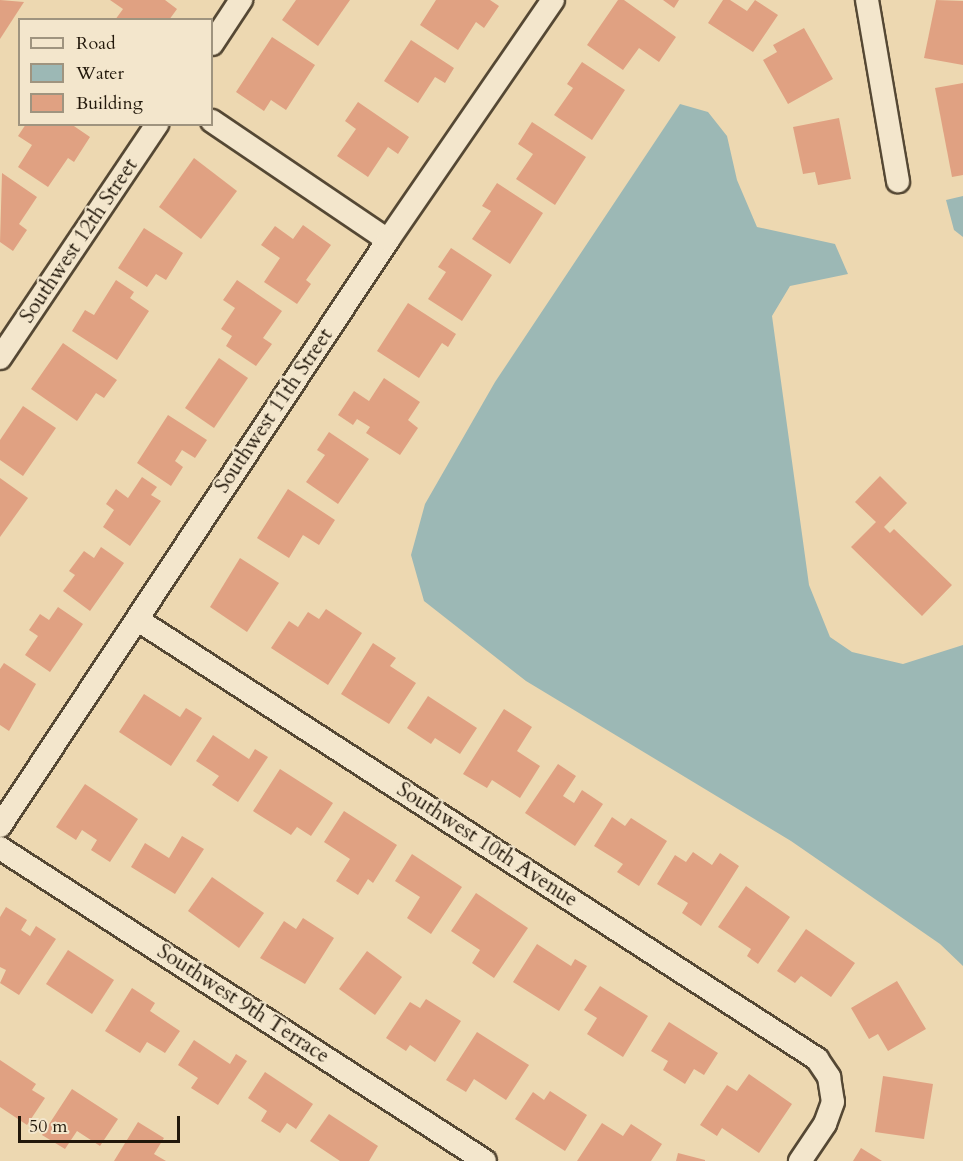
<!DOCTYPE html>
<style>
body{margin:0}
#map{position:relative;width:963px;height:1161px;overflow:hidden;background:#edd8b1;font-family:Cardo,serif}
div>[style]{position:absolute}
.water>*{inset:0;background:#9cb8b5}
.building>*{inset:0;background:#e0a182}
.roads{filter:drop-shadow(2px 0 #554834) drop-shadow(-2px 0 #554834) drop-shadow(0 2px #554834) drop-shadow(0 -2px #554834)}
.minor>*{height:22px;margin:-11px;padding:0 11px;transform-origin:11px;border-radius:11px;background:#f3e6cc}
span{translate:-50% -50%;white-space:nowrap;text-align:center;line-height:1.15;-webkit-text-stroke:4.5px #f3e6cc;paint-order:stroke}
.street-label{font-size:21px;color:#22180b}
.legend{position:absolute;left:18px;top:18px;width:195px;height:108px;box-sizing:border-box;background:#f3e6cc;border:2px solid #9f947f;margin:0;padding:8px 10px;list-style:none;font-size:18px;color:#22180b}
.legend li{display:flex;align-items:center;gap:12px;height:30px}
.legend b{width:30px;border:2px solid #9f947f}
.scale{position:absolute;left:18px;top:1116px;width:162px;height:27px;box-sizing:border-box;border:3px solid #22180b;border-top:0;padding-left:8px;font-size:18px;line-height:21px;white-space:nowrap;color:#22180b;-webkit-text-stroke:4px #f3e6cc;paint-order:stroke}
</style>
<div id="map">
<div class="water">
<div style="clip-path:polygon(680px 104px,708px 112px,727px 136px,737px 180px,757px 227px,835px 244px,848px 274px,790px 286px,772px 316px,809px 585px,830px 637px,852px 652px,903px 664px,963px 645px,963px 966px,940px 944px,791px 841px,526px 681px,424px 601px,411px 555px,425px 504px,495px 382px)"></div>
<div style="clip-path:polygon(963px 196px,963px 237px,954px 230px,946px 200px)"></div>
</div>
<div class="building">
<div style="clip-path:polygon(0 0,24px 2px,0 39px)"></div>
<div style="clip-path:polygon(110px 0,165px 0,177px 9px,169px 20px,115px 20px,123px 9px)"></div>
<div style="clip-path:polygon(296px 0,350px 0,318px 46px,282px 20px)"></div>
<div style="clip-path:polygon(436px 0,490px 0,499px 6px,484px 28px,476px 22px,458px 50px,420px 25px)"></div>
<div style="clip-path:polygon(618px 0,624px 0,676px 37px,659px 62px,639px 48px,623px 70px,587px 45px)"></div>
<div style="clip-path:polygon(663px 0,679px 0,674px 8px)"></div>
<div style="clip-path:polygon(723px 0,730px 0,747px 11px,755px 0,778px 15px,753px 52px,708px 23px)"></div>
<div style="clip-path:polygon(936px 0,963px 1px,963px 65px,924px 58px)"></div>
<div style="clip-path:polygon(804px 28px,833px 79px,788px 104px,763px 60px,777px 52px,773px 45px)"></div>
<div style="clip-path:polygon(272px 37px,315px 65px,286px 110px,271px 100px,264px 111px,236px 92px)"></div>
<div style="clip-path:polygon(411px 40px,454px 68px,445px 83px,435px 77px,418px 103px,384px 81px)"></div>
<div style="clip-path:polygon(582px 62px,625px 90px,592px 140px,554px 115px,573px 88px,567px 84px)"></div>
<div style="clip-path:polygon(963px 83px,963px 175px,952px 177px,935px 88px)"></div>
<div style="clip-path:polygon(358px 102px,409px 137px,398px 154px,388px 147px,368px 177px,337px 156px,356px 129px,345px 121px)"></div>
<div style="clip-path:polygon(839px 118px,851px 179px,818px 185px,815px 172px,803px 174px,793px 127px)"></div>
<div style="clip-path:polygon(532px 122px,586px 157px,555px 205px,516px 179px,533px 154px,518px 144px)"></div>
<div style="clip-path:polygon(26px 124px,71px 124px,90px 137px,74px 162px,68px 158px,48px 187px,18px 167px,32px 145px,18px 136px)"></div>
<div style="clip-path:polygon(194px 158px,237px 191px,201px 239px,159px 207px)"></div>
<div style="clip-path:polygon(2px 173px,37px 197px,19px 224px,27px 230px,13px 251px,0 242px)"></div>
<div style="clip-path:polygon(497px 183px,543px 213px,510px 264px,472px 239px,491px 211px,482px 206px)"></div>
<div style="clip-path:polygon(303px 225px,331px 245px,306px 280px,311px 284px,297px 304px,264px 282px,280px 258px,261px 245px,275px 226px,293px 239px)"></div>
<div style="clip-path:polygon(144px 228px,183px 253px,166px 280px,156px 274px,147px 287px,118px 268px)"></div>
<div style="clip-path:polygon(451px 248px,492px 275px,462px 321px,428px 299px,446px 272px,438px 267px)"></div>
<div style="clip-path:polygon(116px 280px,134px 292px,130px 298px,149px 311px,117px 360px,72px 331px,85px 310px,94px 315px)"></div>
<div style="clip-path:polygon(237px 280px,282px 311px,263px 338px,272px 344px,256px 366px,226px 346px,232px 336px,221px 329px,235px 308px,223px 300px)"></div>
<div style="clip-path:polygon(408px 303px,456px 334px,448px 347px,442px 343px,419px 378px,377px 351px)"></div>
<div style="clip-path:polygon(63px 343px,117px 380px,104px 398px,96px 393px,77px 421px,31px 389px)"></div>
<div style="clip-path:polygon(219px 358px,248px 378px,214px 428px,185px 408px)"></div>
<div style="clip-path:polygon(384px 378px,420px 402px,408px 420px,418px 428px,400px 455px,366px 433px,370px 427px,357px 419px,353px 425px,338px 415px,354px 391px,369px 401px)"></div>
<div style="clip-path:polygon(23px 406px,56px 428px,23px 476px,0 460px,0 440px)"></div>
<div style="clip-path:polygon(168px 415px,207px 440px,195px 458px,182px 450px,175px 461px,183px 467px,171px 486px,137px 463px)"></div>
<div style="clip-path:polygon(329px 432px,369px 459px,338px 504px,306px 482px,325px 455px,317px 450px)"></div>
<div style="clip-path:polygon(880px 476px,907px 503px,884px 527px,890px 533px,894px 529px,952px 585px,922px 616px,851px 547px,876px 522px,855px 502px)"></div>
<div style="clip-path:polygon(142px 477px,157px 487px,151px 495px,161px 501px,130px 546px,103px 527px,114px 510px,106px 504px,116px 489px,128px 498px)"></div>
<div style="clip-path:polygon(0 478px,28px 498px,0 537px)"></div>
<div style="clip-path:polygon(288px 489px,335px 520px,319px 545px,303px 535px,289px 558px,257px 538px)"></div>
<div style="clip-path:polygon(101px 547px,124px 563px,90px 611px,63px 591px,75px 575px,69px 571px,84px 551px,94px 558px)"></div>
<div style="clip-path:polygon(240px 558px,279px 583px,247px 632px,210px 607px)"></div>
<div style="clip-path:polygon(58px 607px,83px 624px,50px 672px,25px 655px,38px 636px,29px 630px,40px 614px,49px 620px)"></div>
<div style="clip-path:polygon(326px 609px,362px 633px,328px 685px,271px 648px,289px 621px,298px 627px,308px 612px,319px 619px)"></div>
<div style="clip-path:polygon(373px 643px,396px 658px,390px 666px,416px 683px,389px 724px,341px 694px)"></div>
<div style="clip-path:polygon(4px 663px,36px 684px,9px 731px,0 725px,0 669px)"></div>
<div style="clip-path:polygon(144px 694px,180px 717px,186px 708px,202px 718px,171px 766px,119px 732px)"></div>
<div style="clip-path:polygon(428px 696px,477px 728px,460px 754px,435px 738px,431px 744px,407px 728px)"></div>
<div style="clip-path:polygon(504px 709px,532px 727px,517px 751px,540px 766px,520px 798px,492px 780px,487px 788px,463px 774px)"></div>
<div style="clip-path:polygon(213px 735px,249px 759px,255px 749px,268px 757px,238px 802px,212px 785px,219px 776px,196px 761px)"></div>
<div style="clip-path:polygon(558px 764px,576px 776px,563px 796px,574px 803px,582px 790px,603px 804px,575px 846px,525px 813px)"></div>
<div style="clip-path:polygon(280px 769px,333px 803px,311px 836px,297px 827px,291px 835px,253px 811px)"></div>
<div style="clip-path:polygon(85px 784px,138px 819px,110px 862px,91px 850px,97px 840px,82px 830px,76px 840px,56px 827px)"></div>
<div style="clip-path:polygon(344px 811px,397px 845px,373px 883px,368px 879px,358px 895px,336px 881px,350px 859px,324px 842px)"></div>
<div style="clip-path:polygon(612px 817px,625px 826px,631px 818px,667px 841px,639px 886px,617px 872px,623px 864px,594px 846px)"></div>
<div style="clip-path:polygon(182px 836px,204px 849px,175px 894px,131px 867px,145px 843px,169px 858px)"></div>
<div style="clip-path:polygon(693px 852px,712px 865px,720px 853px,739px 866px,701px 926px,682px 913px,688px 903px,657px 884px,675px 855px,686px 862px)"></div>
<div style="clip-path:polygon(412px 854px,462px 887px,431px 934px,407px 918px,420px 897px,395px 881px)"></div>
<div style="clip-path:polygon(212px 877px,264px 913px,239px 948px,188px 911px)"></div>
<div style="clip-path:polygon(746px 886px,790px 917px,758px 964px,747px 956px,751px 949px,718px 927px)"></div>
<div style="clip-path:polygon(476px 893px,528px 928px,494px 978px,472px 963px,480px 950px,451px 931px)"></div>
<div style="clip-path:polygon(6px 907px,27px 920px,21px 930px,30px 936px,36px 926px,56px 939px,19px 995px,0 983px,6px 970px,0 967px,0 917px)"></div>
<div style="clip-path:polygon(303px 918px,334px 938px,305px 984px,260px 958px,284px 921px,296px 929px)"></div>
<div style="clip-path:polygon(806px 929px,855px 963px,831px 997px,801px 976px,795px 983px,777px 971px)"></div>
<div style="clip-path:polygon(537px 944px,571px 966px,575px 959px,587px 966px,559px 1011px,513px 982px)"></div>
<div style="clip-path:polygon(68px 950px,114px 980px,92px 1014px,46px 984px)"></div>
<div style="clip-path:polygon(367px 951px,402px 977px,375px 1015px,339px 989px)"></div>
<div style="clip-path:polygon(897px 981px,926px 1029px,888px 1051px,878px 1034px,869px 1039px,851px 1008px)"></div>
<div style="clip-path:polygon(600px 986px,648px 1016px,623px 1057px,587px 1034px,597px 1018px,584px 1010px)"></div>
<div style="clip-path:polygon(132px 988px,155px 1003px,150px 1011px,180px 1031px,165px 1053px,147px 1042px,140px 1053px,105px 1031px)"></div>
<div style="clip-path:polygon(426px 999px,461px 1021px,435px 1062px,410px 1045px,406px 1051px,386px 1038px,410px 1002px,420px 1008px)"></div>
<div style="clip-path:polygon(669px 1022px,718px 1053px,704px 1075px,694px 1069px,685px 1084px,663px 1070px,668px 1061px,651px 1051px)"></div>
<div style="clip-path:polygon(477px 1032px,529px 1065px,506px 1100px,474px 1079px,466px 1092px,446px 1080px)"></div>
<div style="clip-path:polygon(194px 1040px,230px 1064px,236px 1054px,247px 1061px,218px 1105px,191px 1088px,198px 1078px,178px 1065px)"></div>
<div style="clip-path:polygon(0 1060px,36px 1084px,32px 1090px,45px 1098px,27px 1125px,0 1107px)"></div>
<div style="clip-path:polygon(265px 1072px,313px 1104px,296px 1129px,287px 1123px,280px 1133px,261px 1121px,267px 1111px,248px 1098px)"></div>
<div style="clip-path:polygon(749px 1074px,792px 1104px,759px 1153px,722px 1128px,717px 1136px,700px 1125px,727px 1085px,737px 1091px)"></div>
<div style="clip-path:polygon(883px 1076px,933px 1084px,924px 1139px,875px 1132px)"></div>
<div style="clip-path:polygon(72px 1089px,118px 1119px,100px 1146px,77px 1131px,65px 1149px,42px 1135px)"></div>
<div style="clip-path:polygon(550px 1091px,587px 1115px,565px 1151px,515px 1119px,533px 1092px,544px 1100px)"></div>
<div style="clip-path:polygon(329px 1114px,378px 1146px,369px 1161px,340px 1161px,310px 1141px)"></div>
<div style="clip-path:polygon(138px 1122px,164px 1138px,154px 1154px,166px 1161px,114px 1161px)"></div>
<div style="clip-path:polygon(602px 1123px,623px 1136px,631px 1124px,662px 1144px,651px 1161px,577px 1161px)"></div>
<div style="clip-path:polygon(861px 1148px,882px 1161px,853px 1161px)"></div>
<div style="clip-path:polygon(678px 1153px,705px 1160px,705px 1161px,676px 1161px)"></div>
</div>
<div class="roads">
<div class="minor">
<div style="left:867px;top:0;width:184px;rotate:80.3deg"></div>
<div style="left:212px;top:44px;width:53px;rotate:-56.6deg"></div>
<div style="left:212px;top:121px;width:212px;rotate:34.1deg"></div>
<div style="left:0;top:358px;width:282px;rotate:-56.1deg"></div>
<div style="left:138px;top:620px;width:809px;rotate:32.88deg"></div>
<div style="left:817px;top:1059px;width:22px;rotate:56deg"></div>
<div style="left:829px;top:1077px;width:25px;rotate:81deg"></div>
<div style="left:833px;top:1102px;width:23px;rotate:110deg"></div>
<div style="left:825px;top:1124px;width:45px;rotate:124deg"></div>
<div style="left:0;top:826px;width:703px;rotate:-56.49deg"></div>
<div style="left:388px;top:240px;width:291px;rotate:-55.5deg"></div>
<div style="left:0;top:848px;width:577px;rotate:32.84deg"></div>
</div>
</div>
<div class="street-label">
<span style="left:79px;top:241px;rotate:-56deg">Southwest 12th Street</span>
<span style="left:274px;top:411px;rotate:-56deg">Southwest 11th Street</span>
<span style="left:487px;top:845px;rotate:33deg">Southwest 10th Avenue</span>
<span style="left:243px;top:1004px;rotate:33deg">Southwest 9th Terrace</span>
</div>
<ul class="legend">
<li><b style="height:8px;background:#f3e6cc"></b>Road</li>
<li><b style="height:16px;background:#9cb8b5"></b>Water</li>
<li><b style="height:16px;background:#e0a182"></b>Building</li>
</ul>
<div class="scale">50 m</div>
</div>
